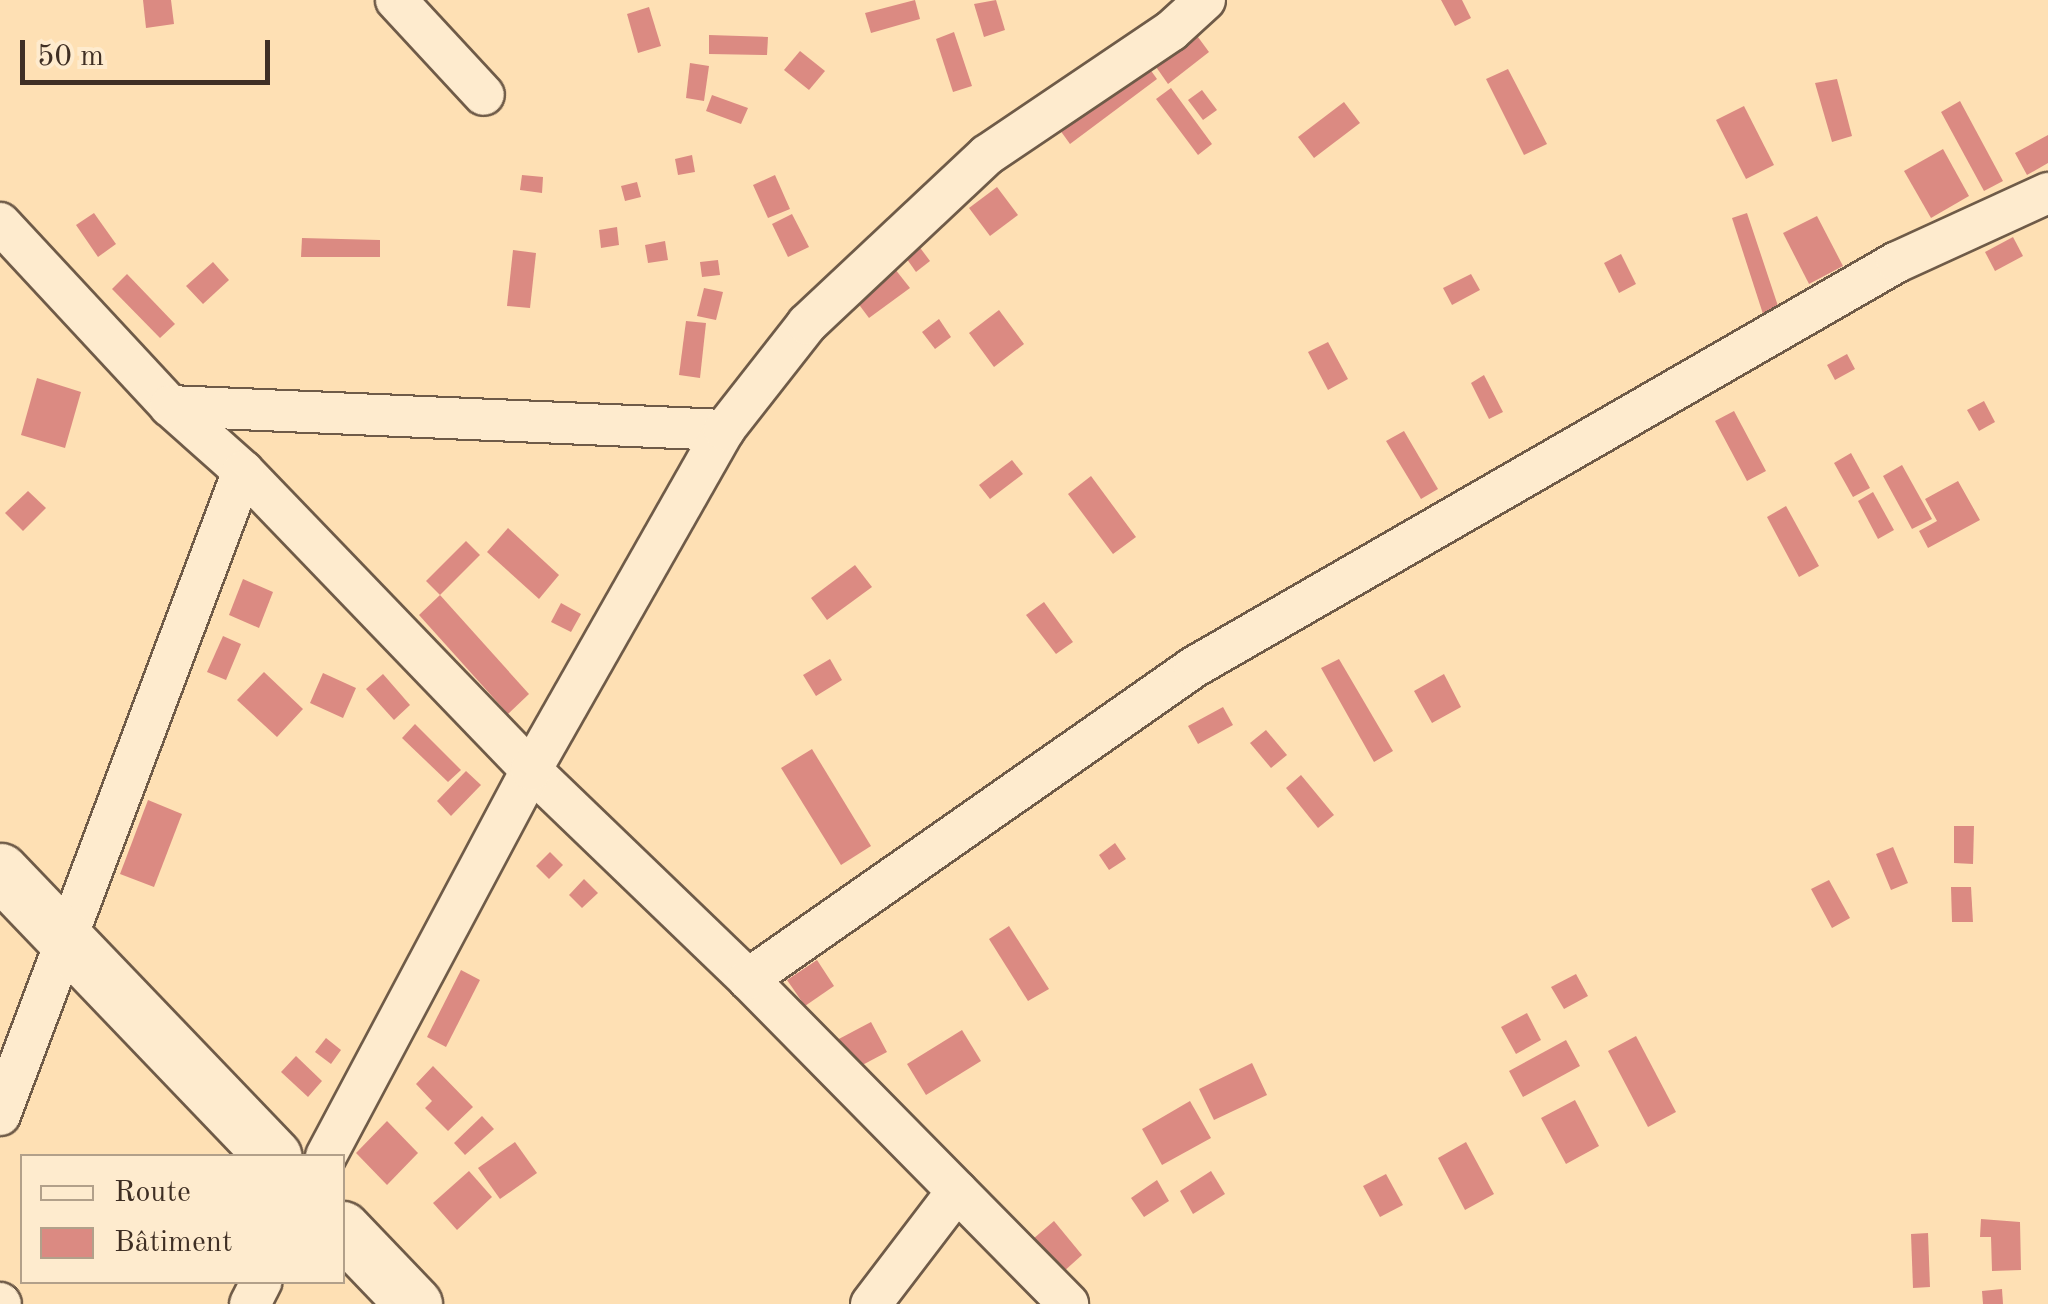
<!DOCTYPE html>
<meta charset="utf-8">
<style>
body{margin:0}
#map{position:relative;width:2048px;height:1304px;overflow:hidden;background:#fee0b4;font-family:"Old Standard TT",serif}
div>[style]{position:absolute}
.building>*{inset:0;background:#db8a82}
.roads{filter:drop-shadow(2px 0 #6f5b48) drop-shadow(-2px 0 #6f5b48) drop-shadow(0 2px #6f5b48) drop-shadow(0 -2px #6f5b48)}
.street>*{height:40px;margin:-20px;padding:0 20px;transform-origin:20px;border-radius:20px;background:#feebce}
.secondary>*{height:55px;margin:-27.5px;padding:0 27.5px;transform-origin:27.5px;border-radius:27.5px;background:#feebce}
span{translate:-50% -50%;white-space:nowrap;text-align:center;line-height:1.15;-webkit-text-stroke:8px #feebce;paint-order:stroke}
.legend{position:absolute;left:20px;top:1154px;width:325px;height:130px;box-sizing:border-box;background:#feebce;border:2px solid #b2a08a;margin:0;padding:12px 18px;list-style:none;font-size:30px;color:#3f2f24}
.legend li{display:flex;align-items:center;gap:20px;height:50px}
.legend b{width:50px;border:2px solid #b2a08a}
.scale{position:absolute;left:20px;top:40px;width:250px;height:45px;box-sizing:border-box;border:5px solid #3f2f24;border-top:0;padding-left:12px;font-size:30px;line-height:35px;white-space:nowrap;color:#3f2f24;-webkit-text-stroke:8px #feebce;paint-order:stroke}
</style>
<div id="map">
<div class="building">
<div style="clip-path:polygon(143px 0,171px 0,174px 24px,146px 28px)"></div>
<div style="clip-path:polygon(915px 0,920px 19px,871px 33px,865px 13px)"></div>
<div style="clip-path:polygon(996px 0,1005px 30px,984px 37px,974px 4px)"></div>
<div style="clip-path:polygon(1441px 0,1462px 0,1471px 18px,1455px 26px)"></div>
<div style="clip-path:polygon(649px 7px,661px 46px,638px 53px,627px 14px)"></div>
<div style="clip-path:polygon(954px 32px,972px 86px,953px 92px,936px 39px)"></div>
<div style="clip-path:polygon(1195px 33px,1209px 52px,1168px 84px,1154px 64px)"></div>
<div style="clip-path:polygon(709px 35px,768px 37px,767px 55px,709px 54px)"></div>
<div style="clip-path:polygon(800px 51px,825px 71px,809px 90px,784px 70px)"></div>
<div style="clip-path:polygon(1144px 61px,1157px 79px,1070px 144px,1057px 126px)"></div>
<div style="clip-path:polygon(690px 63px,709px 66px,704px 101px,686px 98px)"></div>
<div style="clip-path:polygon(1508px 69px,1547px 144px,1524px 155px,1486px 79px)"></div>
<div style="clip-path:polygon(1837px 79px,1852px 136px,1832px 142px,1815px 83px)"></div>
<div style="clip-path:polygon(1171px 88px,1212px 144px,1198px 155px,1156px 99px)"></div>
<div style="clip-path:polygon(1202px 90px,1217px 110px,1203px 120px,1188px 100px)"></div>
<div style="clip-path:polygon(712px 95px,748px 108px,741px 124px,706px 111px)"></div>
<div style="clip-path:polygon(1960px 101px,2003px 181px,1984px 191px,1941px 112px)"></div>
<div style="clip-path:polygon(1344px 102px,1360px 123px,1314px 158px,1298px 137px)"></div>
<div style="clip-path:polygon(1744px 106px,1774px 165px,1746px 179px,1716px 120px)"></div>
<div style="clip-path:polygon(2048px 135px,2048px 163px,2027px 175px,2015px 153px)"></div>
<div style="clip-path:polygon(1943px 149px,1969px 196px,1931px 218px,1904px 171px)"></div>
<div style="clip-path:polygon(692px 155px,695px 172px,678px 175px,675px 159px)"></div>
<div style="clip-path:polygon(522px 175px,543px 177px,542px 193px,520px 190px)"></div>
<div style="clip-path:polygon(775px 175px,790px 209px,768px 218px,753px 185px)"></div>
<div style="clip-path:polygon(637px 182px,641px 197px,625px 201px,621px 186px)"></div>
<div style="clip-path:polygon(997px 187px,1018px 215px,990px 236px,969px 208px)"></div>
<div style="clip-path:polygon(94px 213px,116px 244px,98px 257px,76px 225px)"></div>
<div style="clip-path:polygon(1747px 213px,1779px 309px,1763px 314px,1732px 218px)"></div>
<div style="clip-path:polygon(792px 214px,809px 247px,788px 257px,772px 224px)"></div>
<div style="clip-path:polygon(1817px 216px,1843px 266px,1809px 284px,1783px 233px)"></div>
<div style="clip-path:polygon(617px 227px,619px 245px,601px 248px,599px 230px)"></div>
<div style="clip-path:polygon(2013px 237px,2023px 256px,1995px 271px,1985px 252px)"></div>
<div style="clip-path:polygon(302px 238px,380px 240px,380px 257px,301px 257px)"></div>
<div style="clip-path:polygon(665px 241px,668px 260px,648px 263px,645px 245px)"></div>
<div style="clip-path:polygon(918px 245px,930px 261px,916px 272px,904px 255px)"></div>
<div style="clip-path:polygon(513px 250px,536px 253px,530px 308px,507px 306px)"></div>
<div style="clip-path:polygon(1621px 254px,1636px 284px,1619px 293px,1604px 263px)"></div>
<div style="clip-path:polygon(718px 260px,720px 275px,702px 277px,700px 262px)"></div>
<div style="clip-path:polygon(213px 262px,229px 280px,203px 304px,186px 286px)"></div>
<div style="clip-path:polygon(891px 264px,910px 288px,869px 318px,851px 294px)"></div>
<div style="clip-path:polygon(127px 274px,175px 324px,160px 338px,112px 289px)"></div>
<div style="clip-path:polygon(1471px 274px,1480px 290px,1452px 305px,1443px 288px)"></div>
<div style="clip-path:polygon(704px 288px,723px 292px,716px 320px,697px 316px)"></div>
<div style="clip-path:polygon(999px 310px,1024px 344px,994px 367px,969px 333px)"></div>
<div style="clip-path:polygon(939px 319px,951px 337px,935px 349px,922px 332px)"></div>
<div style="clip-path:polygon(686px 321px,706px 323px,700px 378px,679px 375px)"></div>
<div style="clip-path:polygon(1328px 342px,1348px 379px,1328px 390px,1308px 352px)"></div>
<div style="clip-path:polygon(1847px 354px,1855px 369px,1835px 380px,1827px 365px)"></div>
<div style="clip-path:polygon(1484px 375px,1503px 412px,1489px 419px,1471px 383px)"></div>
<div style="clip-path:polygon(37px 378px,81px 392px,65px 448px,21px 435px)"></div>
<div style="clip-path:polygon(1984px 401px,1995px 422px,1979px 431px,1967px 410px)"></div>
<div style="clip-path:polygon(1734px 411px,1766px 471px,1747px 481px,1715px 421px)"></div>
<div style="clip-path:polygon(1404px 431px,1438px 489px,1421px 499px,1386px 441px)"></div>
<div style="clip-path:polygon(1851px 453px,1870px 488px,1853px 497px,1834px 463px)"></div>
<div style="clip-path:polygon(1012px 460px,1023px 474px,990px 499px,979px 485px)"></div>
<div style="clip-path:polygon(1902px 465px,1932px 519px,1912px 529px,1883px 476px)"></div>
<div style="clip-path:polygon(1091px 476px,1136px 537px,1113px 554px,1068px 494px)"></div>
<div style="clip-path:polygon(1958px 481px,1980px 520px,1928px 548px,1919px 531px,1937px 521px,1925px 499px)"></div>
<div style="clip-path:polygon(28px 491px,46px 508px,23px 531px,5px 513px)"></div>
<div style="clip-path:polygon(1873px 492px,1894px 530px,1878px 539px,1858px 501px)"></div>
<div style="clip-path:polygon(1786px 506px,1819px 566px,1799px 577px,1767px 517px)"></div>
<div style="clip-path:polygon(508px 528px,559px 575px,539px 599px,487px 552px)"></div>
<div style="clip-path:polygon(466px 541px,480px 555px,440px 595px,426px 581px)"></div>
<div style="clip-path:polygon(855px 565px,872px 587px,827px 620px,811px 598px)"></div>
<div style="clip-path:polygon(243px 579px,273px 592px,259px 628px,229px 615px)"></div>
<div style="clip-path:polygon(440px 595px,529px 694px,508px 714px,419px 615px)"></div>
<div style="clip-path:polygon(1044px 602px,1073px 642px,1056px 654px,1026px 615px)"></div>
<div style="clip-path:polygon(561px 603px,581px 614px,571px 632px,551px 622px)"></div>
<div style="clip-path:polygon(223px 636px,241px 644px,226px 680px,207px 672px)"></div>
<div style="clip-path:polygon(830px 659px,842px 680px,816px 696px,803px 675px)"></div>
<div style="clip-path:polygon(1339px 659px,1393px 751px,1374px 762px,1321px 668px)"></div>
<div style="clip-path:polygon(264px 672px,303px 709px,277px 737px,237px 700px)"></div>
<div style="clip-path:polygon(323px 673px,356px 688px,343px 718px,310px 703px)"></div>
<div style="clip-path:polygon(383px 674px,410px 705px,394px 720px,366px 689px)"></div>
<div style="clip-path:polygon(1444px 674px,1461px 707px,1432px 723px,1414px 691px)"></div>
<div style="clip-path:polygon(1223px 707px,1233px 725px,1198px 744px,1188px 726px)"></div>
<div style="clip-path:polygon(415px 724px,461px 770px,448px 782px,402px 738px)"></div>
<div style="clip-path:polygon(1266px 730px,1287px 755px,1271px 768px,1250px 743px)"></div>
<div style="clip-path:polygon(812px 749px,871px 846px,841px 865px,781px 768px)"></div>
<div style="clip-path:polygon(466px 771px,481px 785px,451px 816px,437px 801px)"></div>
<div style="clip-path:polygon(1301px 775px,1334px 815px,1318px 828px,1286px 788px)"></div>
<div style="clip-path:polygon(148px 800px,182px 814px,154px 887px,120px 874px)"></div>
<div style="clip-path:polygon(1954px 826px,1974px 826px,1973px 864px,1954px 863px)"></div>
<div style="clip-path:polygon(1115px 843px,1126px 859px,1109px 870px,1099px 855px)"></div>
<div style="clip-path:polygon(1893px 847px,1908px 883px,1891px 890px,1876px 854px)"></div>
<div style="clip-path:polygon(550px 852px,563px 865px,549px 879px,536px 866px)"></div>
<div style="clip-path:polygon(584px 879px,598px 893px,582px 908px,569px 895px)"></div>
<div style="clip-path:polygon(1829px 880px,1850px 918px,1832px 928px,1811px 889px)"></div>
<div style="clip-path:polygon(1951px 887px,1971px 887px,1973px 922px,1952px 922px)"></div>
<div style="clip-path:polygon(1009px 926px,1049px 989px,1028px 1001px,989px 939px)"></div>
<div style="clip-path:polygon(817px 960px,834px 986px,805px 1006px,787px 980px)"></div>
<div style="clip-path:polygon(461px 970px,480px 980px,446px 1047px,427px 1037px)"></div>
<div style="clip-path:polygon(1576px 974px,1588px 996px,1564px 1009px,1551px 987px)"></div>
<div style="clip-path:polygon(1527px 1013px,1541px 1040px,1516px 1054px,1501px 1027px)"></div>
<div style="clip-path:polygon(871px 1022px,887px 1052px,851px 1071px,835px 1041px)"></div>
<div style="clip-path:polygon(962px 1030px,981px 1061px,926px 1095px,907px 1064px)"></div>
<div style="clip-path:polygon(1636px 1036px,1676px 1112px,1648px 1127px,1608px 1051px)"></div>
<div style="clip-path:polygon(326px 1038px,341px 1050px,331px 1064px,315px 1052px)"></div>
<div style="clip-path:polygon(1566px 1040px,1580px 1066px,1523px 1097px,1509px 1071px)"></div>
<div style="clip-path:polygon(296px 1056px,322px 1081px,308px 1097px,281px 1072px)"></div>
<div style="clip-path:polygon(1252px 1063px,1267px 1095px,1214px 1120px,1199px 1089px)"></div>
<div style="clip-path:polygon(433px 1066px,473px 1107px,448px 1131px,425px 1108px,432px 1101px,416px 1084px)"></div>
<div style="clip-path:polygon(1575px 1100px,1599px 1146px,1566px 1164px,1541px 1118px)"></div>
<div style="clip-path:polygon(1190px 1101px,1211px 1138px,1162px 1165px,1142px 1129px)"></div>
<div style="clip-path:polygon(482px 1116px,494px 1129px,465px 1155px,454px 1143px)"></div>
<div style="clip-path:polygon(387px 1121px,418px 1153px,387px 1185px,356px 1153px)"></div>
<div style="clip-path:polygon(515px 1142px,537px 1173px,500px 1199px,478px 1168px)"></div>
<div style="clip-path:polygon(1466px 1142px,1494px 1194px,1465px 1210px,1438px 1158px)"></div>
<div style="clip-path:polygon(469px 1171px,492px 1197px,457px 1230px,433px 1203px)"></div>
<div style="clip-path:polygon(1211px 1171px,1225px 1194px,1193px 1214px,1180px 1191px)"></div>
<div style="clip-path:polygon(1386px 1174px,1403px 1205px,1380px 1217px,1363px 1186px)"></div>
<div style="clip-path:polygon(1157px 1180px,1169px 1201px,1144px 1217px,1131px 1198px)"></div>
<div style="clip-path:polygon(1981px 1219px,2020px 1222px,2021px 1270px,1992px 1271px,1991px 1237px,1980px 1237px)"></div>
<div style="clip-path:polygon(1054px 1221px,1082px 1255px,1062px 1273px,1033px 1239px)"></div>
<div style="clip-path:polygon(1928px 1233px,1930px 1287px,1913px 1288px,1911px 1234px)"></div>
<div style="clip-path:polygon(2002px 1289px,2003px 1304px,1983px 1304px,1982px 1291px)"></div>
</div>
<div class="roads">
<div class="street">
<div style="left:396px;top:0;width:129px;rotate:47.2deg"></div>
<div style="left:0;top:223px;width:250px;rotate:47.1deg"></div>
<div style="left:170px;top:406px;width:98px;rotate:41.7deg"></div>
<div style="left:243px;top:471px;width:415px;rotate:46.1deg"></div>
<div style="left:531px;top:770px;width:301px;rotate:43.9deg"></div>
<div style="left:748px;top:979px;width:456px;rotate:45.4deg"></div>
<div style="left:170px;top:406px;width:555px;rotate:2.48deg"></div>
<div style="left:748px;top:979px;width:544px;rotate:-34.97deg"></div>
<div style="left:1194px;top:667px;width:811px;rotate:-29.95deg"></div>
<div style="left:1897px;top:262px;width:166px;rotate:-24.6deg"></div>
<div style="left:0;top:1115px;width:688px;rotate:-69.33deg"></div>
<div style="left:326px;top:1156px;width:437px;rotate:-62deg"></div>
<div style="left:531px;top:770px;width:391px;rotate:-60.4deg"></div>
<div style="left:724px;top:430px;width:135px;rotate:-51.9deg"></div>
<div style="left:807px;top:324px;width:247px;rotate:-43.2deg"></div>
<div style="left:987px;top:155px;width:222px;rotate:-34deg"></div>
<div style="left:1171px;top:31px;width:46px;rotate:-42.4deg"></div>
<div style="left:0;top:1303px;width:1px;rotate:45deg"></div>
<div style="left:250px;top:1304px;width:25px;rotate:-63deg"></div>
<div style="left:871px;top:1304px;width:142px;rotate:-52.7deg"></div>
</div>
<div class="secondary">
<div style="left:0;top:871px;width:395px;rotate:46.2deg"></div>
<div style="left:342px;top:1229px;width:104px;rotate:46.2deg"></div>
</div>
</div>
<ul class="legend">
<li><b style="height:12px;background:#feebce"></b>Route</li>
<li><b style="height:28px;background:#db8a82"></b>Bâtiment</li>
</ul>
<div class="scale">50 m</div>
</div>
